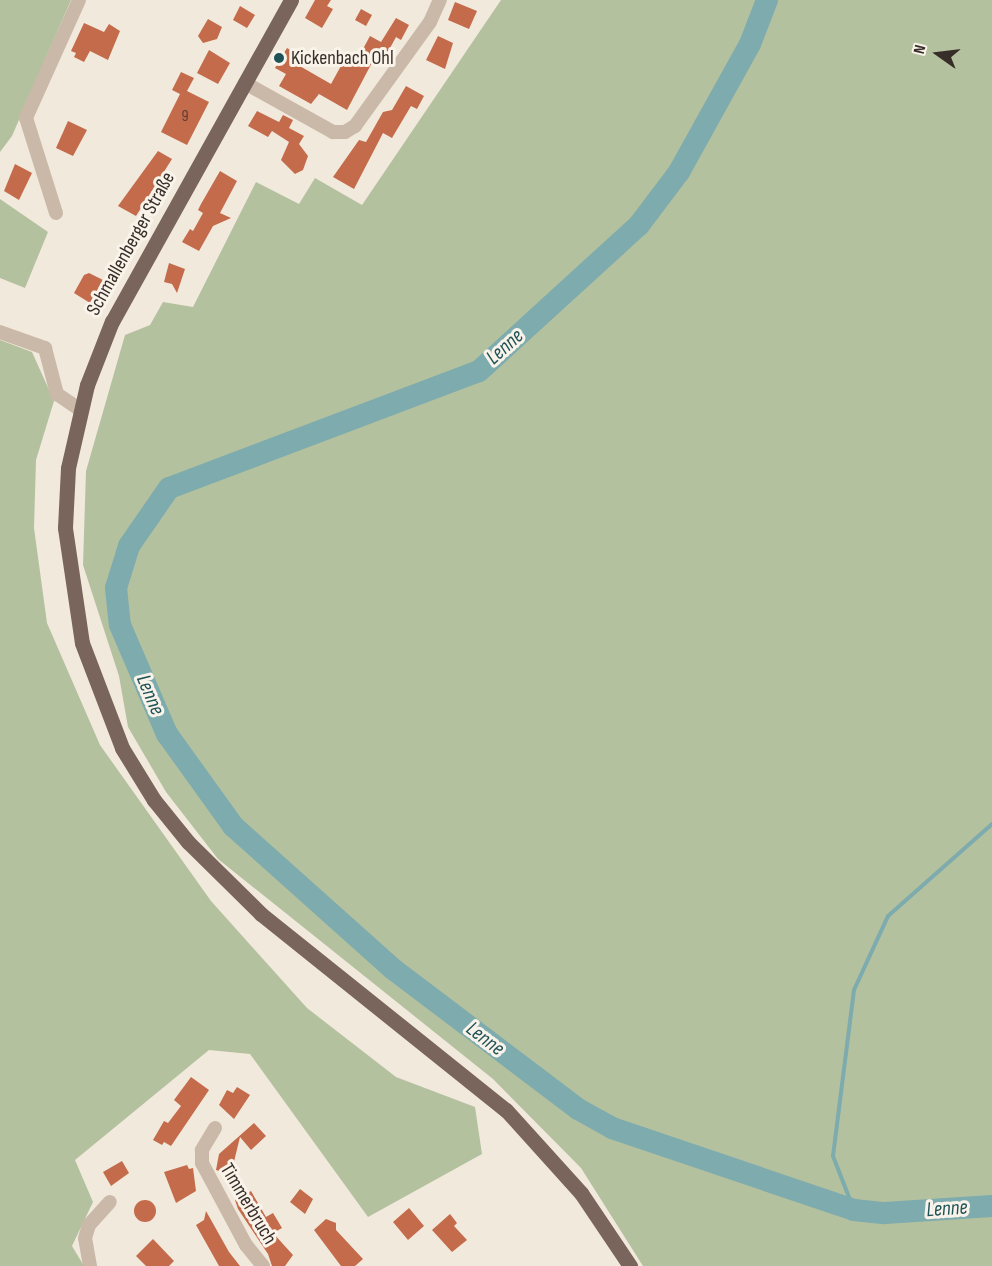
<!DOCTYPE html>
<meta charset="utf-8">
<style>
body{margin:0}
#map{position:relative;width:992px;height:1266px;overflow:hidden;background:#f2e9dd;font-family:"Sofia Sans Condensed",sans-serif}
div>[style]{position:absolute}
.green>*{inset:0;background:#b4c19e}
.stream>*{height:4px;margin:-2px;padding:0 2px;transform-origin:2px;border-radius:2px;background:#7dabae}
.river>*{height:22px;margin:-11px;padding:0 11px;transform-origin:11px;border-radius:11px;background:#7dabae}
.building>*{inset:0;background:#c36b4a}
.round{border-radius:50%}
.street>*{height:14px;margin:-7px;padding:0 7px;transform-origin:7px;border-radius:7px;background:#cab9a9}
.primary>*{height:15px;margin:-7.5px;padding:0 7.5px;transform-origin:7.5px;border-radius:7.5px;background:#79655b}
.dots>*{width:16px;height:16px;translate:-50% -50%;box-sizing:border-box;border:3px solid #f9f3ea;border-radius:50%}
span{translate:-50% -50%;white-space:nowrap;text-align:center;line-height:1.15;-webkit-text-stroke:6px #f9f3ea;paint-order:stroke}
.number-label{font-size:16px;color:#5a3d31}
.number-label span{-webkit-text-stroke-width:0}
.poi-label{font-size:20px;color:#372e29}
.left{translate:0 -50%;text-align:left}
.street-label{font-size:20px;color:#372e29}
.water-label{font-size:21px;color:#1f5358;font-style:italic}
.north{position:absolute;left:908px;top:24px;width:60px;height:60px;-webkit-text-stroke:4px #f9f3ea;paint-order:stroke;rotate:284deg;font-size:16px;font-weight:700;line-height:24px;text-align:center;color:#372e29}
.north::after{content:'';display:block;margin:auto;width:21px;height:27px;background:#372e29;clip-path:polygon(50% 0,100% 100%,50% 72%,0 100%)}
</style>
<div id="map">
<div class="green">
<div style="clip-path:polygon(0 0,71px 0,12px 136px,0 152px)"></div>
<div style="clip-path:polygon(501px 0,992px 0,992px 1266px,643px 1266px,581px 1168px,493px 1079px,218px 859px,166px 792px,128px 727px,119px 676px,83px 565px,86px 471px,125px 335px,150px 325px,163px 302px,193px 307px,256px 182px,299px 204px,315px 178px,362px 205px)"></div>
<div style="clip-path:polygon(0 199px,48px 232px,25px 288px,0 278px)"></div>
<div style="clip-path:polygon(0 340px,32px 352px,54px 401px,36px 460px,34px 528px,47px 623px,100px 745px,211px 901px,307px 1008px,396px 1077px,475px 1107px,482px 1154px,368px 1217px,250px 1054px,209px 1050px,75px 1160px,93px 1202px,72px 1246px,84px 1266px,0 1266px)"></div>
</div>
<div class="stream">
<div style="left:854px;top:1210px;width:58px;rotate:-111.3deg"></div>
<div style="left:833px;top:1156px;width:167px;rotate:-82.8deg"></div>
<div style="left:854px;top:990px;width:81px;rotate:-65.3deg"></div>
<div style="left:888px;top:916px;width:139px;rotate:-41.5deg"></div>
</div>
<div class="river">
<div style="left:767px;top:0;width:47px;rotate:111.1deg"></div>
<div style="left:750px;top:44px;width:146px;rotate:119deg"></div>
<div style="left:679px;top:172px;width:66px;rotate:127deg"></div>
<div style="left:639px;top:225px;width:217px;rotate:137.6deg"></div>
<div style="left:479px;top:371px;width:331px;rotate:159.3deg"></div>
<div style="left:169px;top:488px;width:70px;rotate:124.6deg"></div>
<div style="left:129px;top:546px;width:44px;rotate:107.2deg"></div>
<div style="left:116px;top:588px;width:37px;rotate:84deg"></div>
<div style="left:120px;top:625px;width:119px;rotate:66.7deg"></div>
<div style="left:167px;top:734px;width:113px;rotate:54.3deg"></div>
<div style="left:233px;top:826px;width:215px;rotate:41.8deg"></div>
<div style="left:393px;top:969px;width:232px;rotate:37.1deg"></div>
<div style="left:578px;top:1109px;width:39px;rotate:29deg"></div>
<div style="left:612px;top:1128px;width:256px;rotate:18.7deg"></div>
<div style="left:854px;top:1210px;width:31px;rotate:6deg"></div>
<div style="left:885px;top:1213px;width:107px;rotate:-3.7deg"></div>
</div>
<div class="building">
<div style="clip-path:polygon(315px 0,331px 0,327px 6px,333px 9px,322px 28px,305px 18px)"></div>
<div style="clip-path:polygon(455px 2px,477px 11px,469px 29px,448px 20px)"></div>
<div style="clip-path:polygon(240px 6px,255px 15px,247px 28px,233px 20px)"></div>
<div style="clip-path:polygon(361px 9px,372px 15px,366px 26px,355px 20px)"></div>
<div style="clip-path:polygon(396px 18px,409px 25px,401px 40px,396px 37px,383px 61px,375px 57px,347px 110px,319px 94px,311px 104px,279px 86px,286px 74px,275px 68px,287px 48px,295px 53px,291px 61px,331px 84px,347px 55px,357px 60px,370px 36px,381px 42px)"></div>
<div style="clip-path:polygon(208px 19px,222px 27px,217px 39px,203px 43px,198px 36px)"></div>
<div style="clip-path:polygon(84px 23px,104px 32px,109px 24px,120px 31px,108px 60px,90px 51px,84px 62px,74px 57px,76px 53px,71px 51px)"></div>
<div style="clip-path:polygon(438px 36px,453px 43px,445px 69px,426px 60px)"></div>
<div style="clip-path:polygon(209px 50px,230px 63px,218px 84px,197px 73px)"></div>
<div style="clip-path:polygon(181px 72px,194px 78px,187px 91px,209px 102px,187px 145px,161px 132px,180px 94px,172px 90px)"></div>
<div style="clip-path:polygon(406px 86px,424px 96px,417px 109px,411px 106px,392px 138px,383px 133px,354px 189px,333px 177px,359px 140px,366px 142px,383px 112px,392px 110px)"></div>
<div style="clip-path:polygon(257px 111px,279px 122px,283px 115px,293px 120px,289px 128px,304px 136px,299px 144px,308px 156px,303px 170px,295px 174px,281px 160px,289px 142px,272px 131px,268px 137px,248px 126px)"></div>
<div style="clip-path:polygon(68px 121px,87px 130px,73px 156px,56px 148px)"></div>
<div style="clip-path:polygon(158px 151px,172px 159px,136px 216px,118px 206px)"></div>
<div style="clip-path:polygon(15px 164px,32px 173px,19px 200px,4px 191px)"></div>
<div style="clip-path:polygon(220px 171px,237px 181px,220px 213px,231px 218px,213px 226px,199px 251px,182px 242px,190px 229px,193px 231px,203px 213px,198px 210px,201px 204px)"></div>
<div style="clip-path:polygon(169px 263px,185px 269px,177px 293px,172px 284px,164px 282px)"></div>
<div style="clip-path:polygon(89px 273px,103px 280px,90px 303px,74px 293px,84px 275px)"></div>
<div style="clip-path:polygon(191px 1077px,209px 1090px,171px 1146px,164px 1142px,162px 1145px,153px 1140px,164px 1121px,168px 1123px,181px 1106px,174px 1100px)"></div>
<div style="clip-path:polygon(237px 1087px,250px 1095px,234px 1119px,219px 1105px,227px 1090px,233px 1093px)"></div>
<div style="clip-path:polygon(254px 1123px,266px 1136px,251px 1150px,240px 1137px,231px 1174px,216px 1170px,219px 1154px)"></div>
<div style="clip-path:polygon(122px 1161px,129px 1173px,111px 1186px,103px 1172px)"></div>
<div style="clip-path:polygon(187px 1165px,189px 1169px,193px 1168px,196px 1191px,176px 1203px,164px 1172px)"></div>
<div style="clip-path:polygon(300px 1189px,313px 1199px,305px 1214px,290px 1202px)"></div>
<div style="clip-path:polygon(251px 1191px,266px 1217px,273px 1213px,282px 1228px,273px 1233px,293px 1255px,285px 1266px,272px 1266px,268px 1254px,238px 1209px,235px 1200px)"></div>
<div class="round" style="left:134px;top:1200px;width:22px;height:22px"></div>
<div style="clip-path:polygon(409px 1208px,424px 1226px,408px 1240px,393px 1222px)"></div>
<div style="clip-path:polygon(206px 1211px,229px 1252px,240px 1266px,219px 1266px,196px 1225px,204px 1220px)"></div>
<div style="clip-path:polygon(450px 1214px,457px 1223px,454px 1226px,467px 1240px,452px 1252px,432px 1230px)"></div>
<div style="clip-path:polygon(326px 1219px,336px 1223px,336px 1230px,363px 1259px,355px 1266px,341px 1266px,314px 1230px)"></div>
<div style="clip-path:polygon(153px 1239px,174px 1261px,169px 1266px,146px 1266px,136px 1256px)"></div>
</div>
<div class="street">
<div style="left:245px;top:83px;width:101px;rotate:29.1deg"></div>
<div style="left:333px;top:132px;width:12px"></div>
<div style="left:345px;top:132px;width:12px;rotate:-31deg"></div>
<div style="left:355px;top:126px;width:128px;rotate:-54.2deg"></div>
<div style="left:430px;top:22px;width:24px;rotate:-66deg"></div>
<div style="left:56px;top:213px;width:100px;rotate:-107.5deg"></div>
<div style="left:26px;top:118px;width:129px;rotate:-65.8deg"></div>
<div style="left:0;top:332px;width:48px;rotate:19.6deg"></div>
<div style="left:45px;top:348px;width:48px;rotate:75.4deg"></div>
<div style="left:57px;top:394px;width:27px;rotate:34deg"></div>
<div style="left:215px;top:1128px;width:26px;rotate:121deg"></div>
<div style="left:202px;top:1150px;width:13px;rotate:90deg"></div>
<div style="left:202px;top:1163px;width:93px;rotate:61.8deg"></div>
<div style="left:246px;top:1245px;width:27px;rotate:51deg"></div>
<div style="left:90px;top:1266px;width:28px;rotate:-100deg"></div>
<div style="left:85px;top:1238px;width:14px;rotate:-73deg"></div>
<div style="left:89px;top:1225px;width:31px;rotate:-48deg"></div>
</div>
<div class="primary">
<div style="left:291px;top:0;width:368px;rotate:119.1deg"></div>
<div style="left:112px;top:321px;width:69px;rotate:111.3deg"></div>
<div style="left:87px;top:385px;width:85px;rotate:102.9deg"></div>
<div style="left:68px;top:468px;width:60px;rotate:92.9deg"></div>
<div style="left:65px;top:528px;width:116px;rotate:81.6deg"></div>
<div style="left:82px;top:643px;width:112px;rotate:69.1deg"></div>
<div style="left:122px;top:748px;width:61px;rotate:58.4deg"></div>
<div style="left:154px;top:800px;width:54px;rotate:51deg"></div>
<div style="left:188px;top:842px;width:103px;rotate:44.6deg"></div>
<div style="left:261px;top:914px;width:314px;rotate:38.7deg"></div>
<div style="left:506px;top:1110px;width:112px;rotate:47.9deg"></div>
<div style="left:581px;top:1193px;width:88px;rotate:56.1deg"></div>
</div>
<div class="dots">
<div style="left:279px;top:58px;background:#1f5358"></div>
</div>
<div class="number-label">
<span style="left:185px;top:117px">9</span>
</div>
<div class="poi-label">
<span class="left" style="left:291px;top:58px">Kickenbach Ohl</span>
</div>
<div class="street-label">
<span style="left:131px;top:244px;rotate:-61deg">Schmallenberger Straße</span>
<span style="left:248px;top:1204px;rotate:59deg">Timmerbruch</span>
</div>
<div class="water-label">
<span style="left:505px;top:347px;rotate:-42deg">Lenne</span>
<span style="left:150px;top:695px;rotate:67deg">Lenne</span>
<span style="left:485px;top:1039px;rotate:37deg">Lenne</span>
<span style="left:947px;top:1209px;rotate:-4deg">Lenne</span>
</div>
<div class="north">N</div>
</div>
